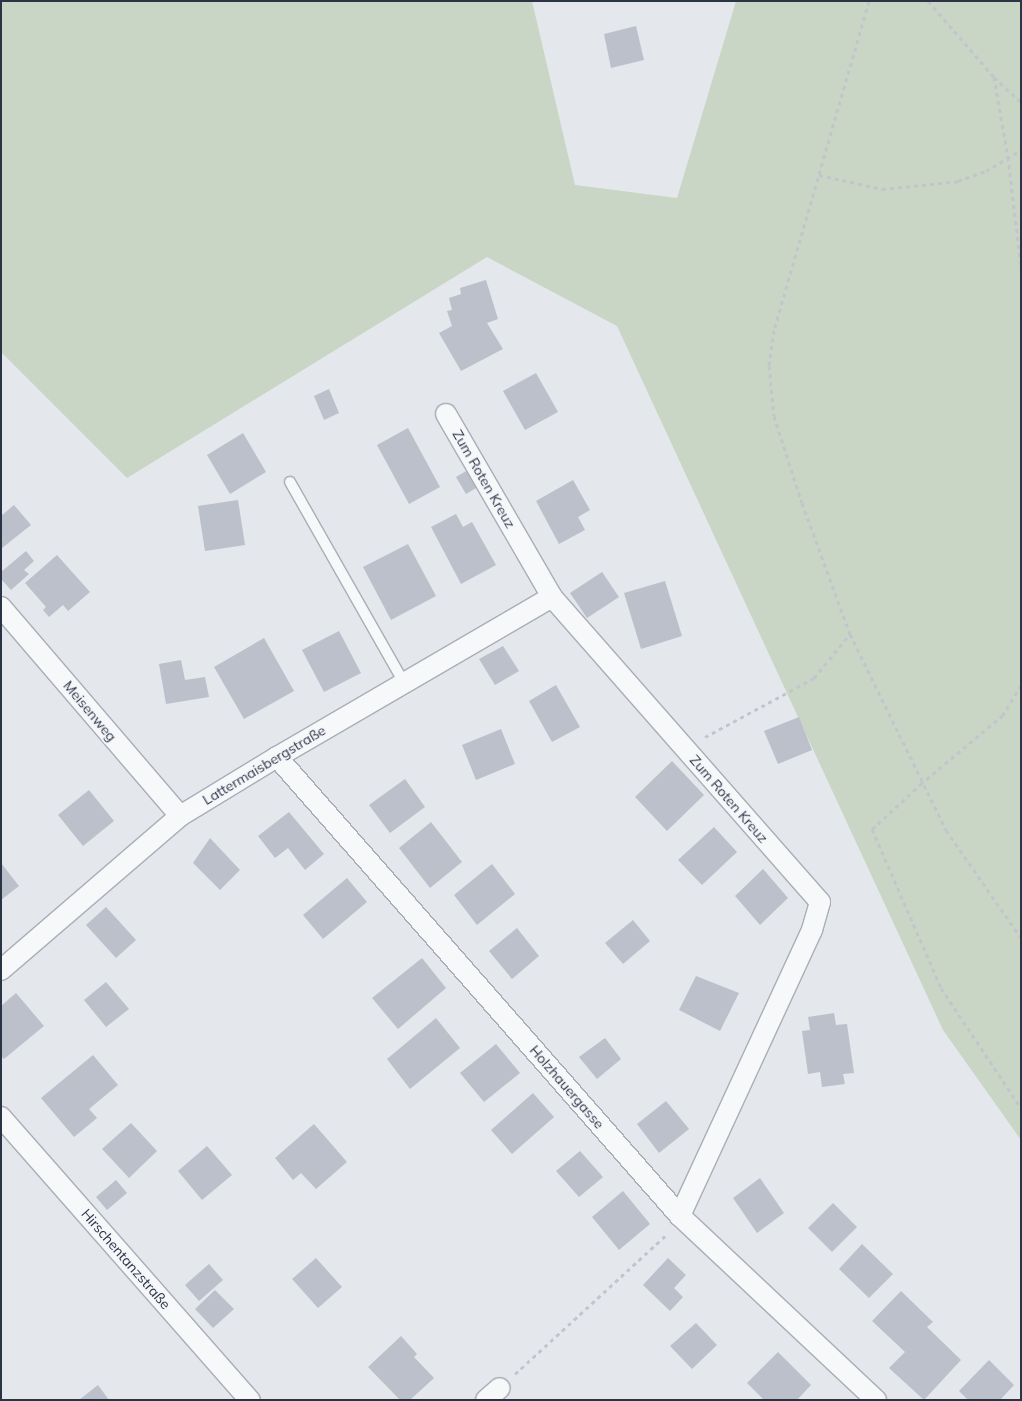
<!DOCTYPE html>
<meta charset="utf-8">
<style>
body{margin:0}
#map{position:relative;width:1022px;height:1401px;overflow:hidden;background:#e4e7ec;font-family:Mulish,sans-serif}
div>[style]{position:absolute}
.green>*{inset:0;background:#c9d6c5}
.building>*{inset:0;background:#bbc0ca}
.path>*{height:3px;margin-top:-1.5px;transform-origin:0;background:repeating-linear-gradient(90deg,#c2c5cb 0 4px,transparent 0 8px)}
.roads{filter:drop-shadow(1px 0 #a9aeb7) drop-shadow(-1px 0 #a9aeb7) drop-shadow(0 1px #a9aeb7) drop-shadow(0 -1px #a9aeb7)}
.lane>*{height:10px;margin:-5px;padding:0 5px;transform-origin:5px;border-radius:5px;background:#f7f8fa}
.street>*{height:20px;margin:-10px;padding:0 10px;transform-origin:10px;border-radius:10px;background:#f7f8fa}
span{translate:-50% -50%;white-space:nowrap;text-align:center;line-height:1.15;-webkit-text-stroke:4px #f4f6f9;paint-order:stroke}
.street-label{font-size:14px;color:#2b3445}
.frame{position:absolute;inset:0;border:2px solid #2b3445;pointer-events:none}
</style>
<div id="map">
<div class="green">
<div style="clip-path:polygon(1px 1px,532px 1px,575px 185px,677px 198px,736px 1px,1021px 1px,1021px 1140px,943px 1030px,617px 326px,487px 257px,127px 478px,1px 352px)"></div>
</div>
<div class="building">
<div style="clip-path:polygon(636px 26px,644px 60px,611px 68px,604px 34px)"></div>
<div style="clip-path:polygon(486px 280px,498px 319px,487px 323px,503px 349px,461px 371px,439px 333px,452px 326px,447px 311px,452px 310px,449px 298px,461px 294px,460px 288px)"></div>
<div style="clip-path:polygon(536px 373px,558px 412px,525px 430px,503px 391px)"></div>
<div style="clip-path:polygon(329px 389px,339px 413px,324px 420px,314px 396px)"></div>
<div style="clip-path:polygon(408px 428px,440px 487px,409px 504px,377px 445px)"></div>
<div style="clip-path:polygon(243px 433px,266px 472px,230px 494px,207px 455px)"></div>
<div style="clip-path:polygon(473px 467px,483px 484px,466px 494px,456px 477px)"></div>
<div style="clip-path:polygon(573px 480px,590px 510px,578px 517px,585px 530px,559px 544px,536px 501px)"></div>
<div style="clip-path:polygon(238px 500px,245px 545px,205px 551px,198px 506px)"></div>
<div style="clip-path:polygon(14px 505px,31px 525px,2px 548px,1px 516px)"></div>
<div style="clip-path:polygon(456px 514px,463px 527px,472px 522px,496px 565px,461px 584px,431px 527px)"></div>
<div style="clip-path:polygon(408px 544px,436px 596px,391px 620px,363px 567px)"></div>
<div style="clip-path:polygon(26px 551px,34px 561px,24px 570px,29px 574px,11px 590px,1px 579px,1px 572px)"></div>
<div style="clip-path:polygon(57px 555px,90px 592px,68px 611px,63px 605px,49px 617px,43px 610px,46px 607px,25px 583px)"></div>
<div style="clip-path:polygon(602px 572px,619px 597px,587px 618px,570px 593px)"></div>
<div style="clip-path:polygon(665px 581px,682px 636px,641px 649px,624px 593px)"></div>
<div style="clip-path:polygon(339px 631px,361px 673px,324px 692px,302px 650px)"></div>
<div style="clip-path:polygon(264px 638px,294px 691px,244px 719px,214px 667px)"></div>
<div style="clip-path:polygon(503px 646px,519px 671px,495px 685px,479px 659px)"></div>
<div style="clip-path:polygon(181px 660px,185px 680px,205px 677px,209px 697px,166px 704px,159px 664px)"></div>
<div style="clip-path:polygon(556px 685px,580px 727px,552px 742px,529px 701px)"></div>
<div style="clip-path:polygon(799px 717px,812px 750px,778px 764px,764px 731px)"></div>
<div style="clip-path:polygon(501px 729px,515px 764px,476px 780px,462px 745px)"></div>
<div style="clip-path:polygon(672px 761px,704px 795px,667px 831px,635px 797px)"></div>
<div style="clip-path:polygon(405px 779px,425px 807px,390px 833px,369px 805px)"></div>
<div style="clip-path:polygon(89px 790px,114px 821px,83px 846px,58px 815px)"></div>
<div style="clip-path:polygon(289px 812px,324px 854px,305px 870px,288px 848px,275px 858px,258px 836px)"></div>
<div style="clip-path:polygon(431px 822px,462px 862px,430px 888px,399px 848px)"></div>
<div style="clip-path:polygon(714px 827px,737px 852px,702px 885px,678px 860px)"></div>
<div style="clip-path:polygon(210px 838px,240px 870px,220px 890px,193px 863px)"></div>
<div style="clip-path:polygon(1px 863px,19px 886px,1px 900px)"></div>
<div style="clip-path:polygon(492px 864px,515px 894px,477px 925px,454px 895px)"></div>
<div style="clip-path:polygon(763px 869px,788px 898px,760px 925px,735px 896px)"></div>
<div style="clip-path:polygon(347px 878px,367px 902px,323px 939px,303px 915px)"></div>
<div style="clip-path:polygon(106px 907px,136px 940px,116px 958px,86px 925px)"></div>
<div style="clip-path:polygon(633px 920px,650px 941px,623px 964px,605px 943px)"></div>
<div style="clip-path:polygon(517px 928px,539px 956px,512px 979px,489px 951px)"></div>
<div style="clip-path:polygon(422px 958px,446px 988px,398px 1029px,372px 998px)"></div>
<div style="clip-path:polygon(696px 976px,739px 993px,720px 1031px,679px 1010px)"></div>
<div style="clip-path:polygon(106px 982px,129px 1009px,106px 1027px,84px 1000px)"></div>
<div style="clip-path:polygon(16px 993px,44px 1026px,4px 1059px,1px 1056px,1px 1006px)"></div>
<div style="clip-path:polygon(834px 1013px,836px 1025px,847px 1024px,854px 1073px,843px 1074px,845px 1084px,822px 1087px,820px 1072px,808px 1074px,802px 1031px,810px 1030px,808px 1017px)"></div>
<div style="clip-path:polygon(436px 1018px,460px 1048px,410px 1089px,387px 1059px)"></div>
<div style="clip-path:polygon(605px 1038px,621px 1059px,597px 1079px,579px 1057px)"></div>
<div style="clip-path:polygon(496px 1044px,520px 1073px,484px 1102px,460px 1073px)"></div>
<div style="clip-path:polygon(93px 1055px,118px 1085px,89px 1109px,97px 1118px,74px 1137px,41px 1098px)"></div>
<div style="clip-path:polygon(533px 1093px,554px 1117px,512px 1154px,491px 1130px)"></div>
<div style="clip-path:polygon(666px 1101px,689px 1129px,659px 1153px,637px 1124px)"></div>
<div style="clip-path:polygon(131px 1123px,157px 1151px,129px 1178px,102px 1149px)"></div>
<div style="clip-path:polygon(314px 1124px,347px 1162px,316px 1189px,301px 1173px,293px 1180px,275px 1158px)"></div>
<div style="clip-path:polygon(207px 1146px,232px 1175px,202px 1200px,178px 1171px)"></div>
<div style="clip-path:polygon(580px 1151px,603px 1177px,579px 1197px,556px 1171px)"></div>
<div style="clip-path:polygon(760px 1178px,784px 1213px,757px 1233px,733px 1198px)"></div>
<div style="clip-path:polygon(116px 1180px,127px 1193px,107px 1210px,96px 1197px)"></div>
<div style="clip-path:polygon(623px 1191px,650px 1224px,619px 1250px,592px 1217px)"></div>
<div style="clip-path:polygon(833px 1203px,857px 1227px,832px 1252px,808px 1228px)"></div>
<div style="clip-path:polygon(862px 1244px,893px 1274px,869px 1298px,839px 1269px)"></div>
<div style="clip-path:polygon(316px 1258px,342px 1287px,318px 1308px,292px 1279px)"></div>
<div style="clip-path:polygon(668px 1258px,686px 1275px,674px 1288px,683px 1297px,670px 1311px,643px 1285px)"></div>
<div style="clip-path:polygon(209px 1264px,223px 1280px,199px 1301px,185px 1285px)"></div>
<div style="clip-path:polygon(215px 1290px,234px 1309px,213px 1328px,195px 1309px)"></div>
<div style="clip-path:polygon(901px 1291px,933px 1322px,927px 1327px,961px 1360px,924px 1400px,889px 1368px,905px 1352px,872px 1321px)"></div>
<div style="clip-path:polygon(696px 1323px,717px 1345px,692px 1369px,670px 1346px)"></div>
<div style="clip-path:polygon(401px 1336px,417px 1354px,414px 1357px,434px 1378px,410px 1400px,400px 1400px,368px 1367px)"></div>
<div style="clip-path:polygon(778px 1352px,811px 1385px,797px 1400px,764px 1400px,747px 1383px)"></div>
<div style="clip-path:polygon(989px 1360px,1014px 1385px,1000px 1400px,968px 1400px,959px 1391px)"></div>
<div style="clip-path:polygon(98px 1385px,109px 1400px,79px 1400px)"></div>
</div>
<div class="path">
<div style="left:869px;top:1px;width:342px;rotate:106.1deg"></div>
<div style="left:774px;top:330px;width:36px;rotate:98deg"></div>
<div style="left:769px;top:366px;width:50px;rotate:84.3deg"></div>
<div style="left:774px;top:416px;width:91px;rotate:72.2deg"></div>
<div style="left:802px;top:503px;width:140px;rotate:69.9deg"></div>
<div style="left:850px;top:634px;width:218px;rotate:63.9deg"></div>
<div style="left:946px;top:830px;width:131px;rotate:55.2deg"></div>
<div style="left:928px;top:1px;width:101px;rotate:49deg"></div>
<div style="left:994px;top:77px;width:37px;rotate:43deg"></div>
<div style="left:994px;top:77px;width:81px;rotate:80.1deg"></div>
<div style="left:1008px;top:157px;width:112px;rotate:83.3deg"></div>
<div style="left:819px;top:175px;width:65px;rotate:12.5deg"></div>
<div style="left:882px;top:189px;width:40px;rotate:-5.7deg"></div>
<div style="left:922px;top:185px;width:36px;rotate:-6deg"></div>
<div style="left:958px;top:181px;width:30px;rotate:-20deg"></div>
<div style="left:986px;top:171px;width:41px;rotate:-31deg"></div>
<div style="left:1021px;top:685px;width:35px;rotate:121deg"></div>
<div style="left:1003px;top:715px;width:106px;rotate:140deg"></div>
<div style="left:922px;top:783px;width:68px;rotate:137.4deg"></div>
<div style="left:872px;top:829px;width:173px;rotate:66.5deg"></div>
<div style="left:941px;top:988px;width:144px;rotate:56.3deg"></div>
<div style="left:705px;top:737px;width:124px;rotate:-28.4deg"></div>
<div style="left:814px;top:678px;width:57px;rotate:-50.7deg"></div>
<div style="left:515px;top:1374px;width:207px;rotate:-42.6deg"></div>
</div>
<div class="roads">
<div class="lane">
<div style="left:290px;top:482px;width:231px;rotate:60.4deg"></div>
</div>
<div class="street">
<div style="left:446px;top:414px;width:211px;rotate:59.9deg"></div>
<div style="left:552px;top:597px;width:406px;rotate:48.7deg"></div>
<div style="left:820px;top:902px;width:29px;rotate:106deg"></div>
<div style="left:812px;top:930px;width:315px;rotate:114.8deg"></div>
<div style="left:1px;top:607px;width:275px;rotate:49.4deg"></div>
<div style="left:277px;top:757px;width:611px;rotate:48.72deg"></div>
<div style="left:680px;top:1216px;width:269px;rotate:43.2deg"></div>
<div style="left:1px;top:970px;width:236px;rotate:-40.7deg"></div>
<div style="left:180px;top:816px;width:114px;rotate:-31.3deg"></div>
<div style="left:277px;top:757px;width:318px;rotate:-30.2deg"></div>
<div style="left:1px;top:1117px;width:377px;rotate:48.7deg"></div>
<div style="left:486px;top:1400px;width:18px;rotate:-41deg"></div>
</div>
</div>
<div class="street-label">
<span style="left:484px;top:479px;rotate:60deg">Zum Roten Kreuz</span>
<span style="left:90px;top:711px;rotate:50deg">Meisenweg</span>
<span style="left:264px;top:765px;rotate:-31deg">Lattermaisbergstraße</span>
<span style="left:729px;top:799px;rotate:49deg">Zum Roten Kreuz</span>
<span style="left:567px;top:1087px;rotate:49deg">Holzhauergasse</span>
<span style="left:126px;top:1259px;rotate:49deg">Hirschentanzstraße</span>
</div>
<div class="frame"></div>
</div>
